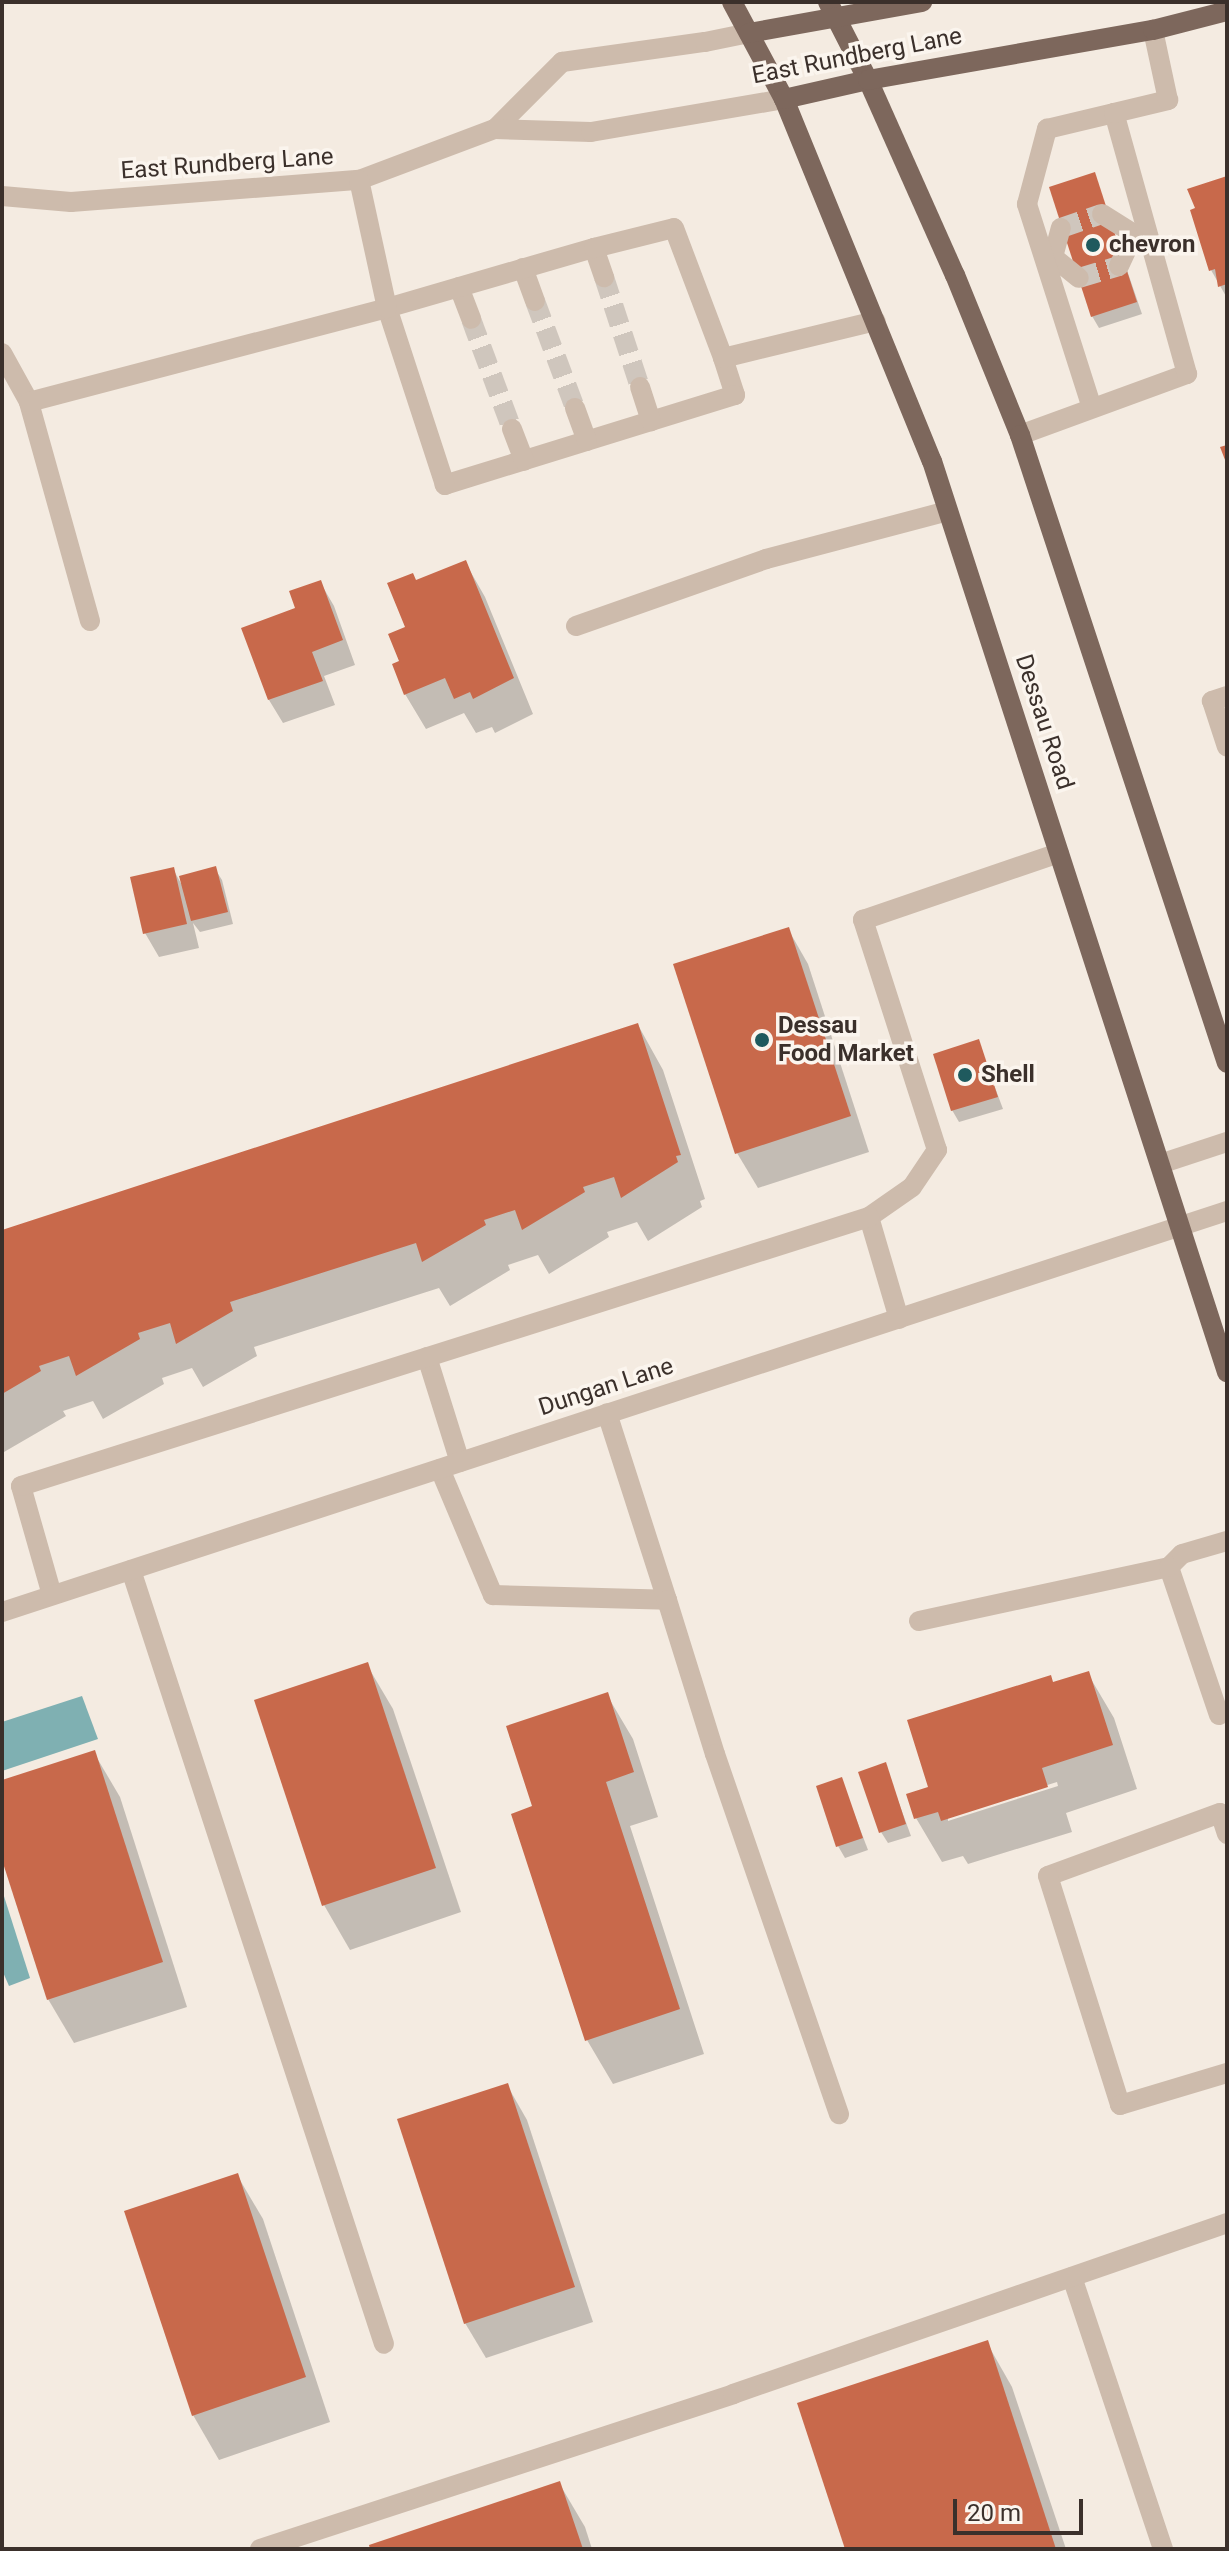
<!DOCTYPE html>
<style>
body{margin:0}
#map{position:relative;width:1229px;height:2551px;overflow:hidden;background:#f4ebe1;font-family:Roboto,sans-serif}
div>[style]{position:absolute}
.water>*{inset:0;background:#7fb0b2}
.shadow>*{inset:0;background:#0003}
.building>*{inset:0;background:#c8694b}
.minor-tunnel>*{height:20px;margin-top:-10px;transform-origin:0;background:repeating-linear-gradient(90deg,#cfc6bd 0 20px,transparent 0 30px)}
.minor>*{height:20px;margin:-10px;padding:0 10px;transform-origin:10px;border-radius:10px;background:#cdbbac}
.major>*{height:20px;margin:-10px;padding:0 10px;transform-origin:10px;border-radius:10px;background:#7d675c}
.dots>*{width:22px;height:22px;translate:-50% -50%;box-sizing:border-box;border:4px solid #fbf5ee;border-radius:50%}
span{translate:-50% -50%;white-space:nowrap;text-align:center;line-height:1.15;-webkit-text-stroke:7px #fbf5ee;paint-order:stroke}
.street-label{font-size:24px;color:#3b302b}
.poi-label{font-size:24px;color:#3b302b;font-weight:700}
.left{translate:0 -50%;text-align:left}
.frame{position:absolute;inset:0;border:4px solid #3b302b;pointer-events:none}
.scale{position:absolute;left:953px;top:2499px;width:130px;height:36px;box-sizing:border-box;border:4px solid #3b302b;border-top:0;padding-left:10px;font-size:24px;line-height:28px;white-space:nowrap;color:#3b302b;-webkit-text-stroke:6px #fbf5ee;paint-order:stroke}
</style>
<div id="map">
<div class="water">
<div style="clip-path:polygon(82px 1696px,98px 1739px,2px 1771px,2px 1722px)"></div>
<div style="clip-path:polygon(2px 1890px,30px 1978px,9px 1986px,2px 1970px)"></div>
</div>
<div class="shadow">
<div style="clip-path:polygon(1094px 174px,1142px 314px,1099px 328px,1092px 316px)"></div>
<div style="clip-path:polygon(1227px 178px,1227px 298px,1211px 270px,1198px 209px)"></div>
<div style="clip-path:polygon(465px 562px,485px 597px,533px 714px,495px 733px,492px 727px,476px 733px,464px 713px,426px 729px,405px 694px,401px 662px,416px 582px)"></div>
<div style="clip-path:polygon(320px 582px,334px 606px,355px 665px,324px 676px,335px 705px,283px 723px,269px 700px,244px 629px,298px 609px)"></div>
<div style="clip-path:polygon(173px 869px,183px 887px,215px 869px,222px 880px,233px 924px,200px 932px,193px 923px,199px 948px,159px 957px,145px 933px)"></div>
<div style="clip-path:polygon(788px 929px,808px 964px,869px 1152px,758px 1188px,737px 1153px)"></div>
<div style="clip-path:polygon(638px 1025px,663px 1070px,705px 1199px,700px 1201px,702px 1207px,648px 1241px,637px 1222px,607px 1232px,609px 1237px,549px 1274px,538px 1255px,508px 1265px,510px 1270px,450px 1306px,439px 1288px,254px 1347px,257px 1356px,203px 1387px,192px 1368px,162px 1378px,164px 1384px,103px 1419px,93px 1401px,63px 1411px,66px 1416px,4px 1452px,2px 1233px)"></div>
<div style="clip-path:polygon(978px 1042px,1003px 1109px,959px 1122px,952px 1110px)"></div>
<div style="clip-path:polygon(367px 1665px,393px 1709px,461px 1912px,350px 1950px,324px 1905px,257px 1702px)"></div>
<div style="clip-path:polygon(evenodd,1088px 1674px,1114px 1718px,1137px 1789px,1066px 1813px,1072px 1832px,968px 1864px,963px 1856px,942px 1862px,916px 1818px,931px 1789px,1054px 1684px,1088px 1674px,1057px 1782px,1058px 1786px,948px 1821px,948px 1816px,1057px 1782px)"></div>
<div style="clip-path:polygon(607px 1695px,633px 1739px,658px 1817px,630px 1826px,704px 2054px,613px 2084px,587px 2040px,535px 1808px)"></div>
<div style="clip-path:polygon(94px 1753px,120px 1797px,187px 2007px,74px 2043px,48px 1999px,2px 1854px,2px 1782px)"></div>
<div style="clip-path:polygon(885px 1765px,911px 1836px,888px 1843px,881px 1832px)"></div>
<div style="clip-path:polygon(841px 1779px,868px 1850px,845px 1858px,838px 1846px)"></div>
<div style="clip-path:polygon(507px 2085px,527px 2120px,593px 2322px,486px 2358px,465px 2323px)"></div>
<div style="clip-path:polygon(237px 2175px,263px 2219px,330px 2422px,219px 2460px,193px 2415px)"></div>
<div style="clip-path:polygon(987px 2343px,1012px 2387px,1066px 2549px,847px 2549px)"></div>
<div style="clip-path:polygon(559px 2483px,585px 2527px,592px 2549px,373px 2549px)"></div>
</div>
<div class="building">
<div style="clip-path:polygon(1095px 172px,1137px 302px,1091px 317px,1049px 187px)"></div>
<div style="clip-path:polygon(1227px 176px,1227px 284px,1218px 287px,1215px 269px,1209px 271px,1190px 210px,1195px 208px,1187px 189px)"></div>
<div style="clip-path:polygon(1227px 445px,1227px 465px,1220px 447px)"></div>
<div style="clip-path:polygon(466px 560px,514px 678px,473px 699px,470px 692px,454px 699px,445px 678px,404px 695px,392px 664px,399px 661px,388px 634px,405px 627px,387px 583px,413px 573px,416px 580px)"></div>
<div style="clip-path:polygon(321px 580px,343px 640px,312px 652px,323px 681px,268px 700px,241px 628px,295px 608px,289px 591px)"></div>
<div style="clip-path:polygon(216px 866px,228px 912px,191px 921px,179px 876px)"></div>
<div style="clip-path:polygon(174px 867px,187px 924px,143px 934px,130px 877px)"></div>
<div style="clip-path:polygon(789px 927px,851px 1116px,735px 1154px,673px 964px)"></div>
<div style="clip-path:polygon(638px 1023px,681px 1155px,676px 1156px,678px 1162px,621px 1198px,614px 1177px,583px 1187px,585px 1192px,522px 1230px,515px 1210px,484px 1220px,486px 1225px,422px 1262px,416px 1243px,230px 1302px,233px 1311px,176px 1344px,170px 1323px,138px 1333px,140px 1339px,76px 1376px,69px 1356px,39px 1366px,41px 1371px,2px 1394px,2px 1230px)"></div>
<div style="clip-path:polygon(979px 1039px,998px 1097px,951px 1111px,933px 1054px)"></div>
<div style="clip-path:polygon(368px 1662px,436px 1868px,322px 1906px,254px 1700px)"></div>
<div style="clip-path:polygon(1089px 1671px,1113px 1745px,1042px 1768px,1048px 1787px,941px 1821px,938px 1812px,914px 1819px,906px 1794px,928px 1787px,907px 1720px,1051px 1675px,1053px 1682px)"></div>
<div style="clip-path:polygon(608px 1692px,634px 1772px,606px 1782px,680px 2009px,585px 2041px,511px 1814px,532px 1806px,506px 1726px)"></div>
<div style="clip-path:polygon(95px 1750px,163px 1962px,47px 2000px,2px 1860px,2px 1780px)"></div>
<div style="clip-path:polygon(886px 1762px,906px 1824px,879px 1833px,858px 1772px)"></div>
<div style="clip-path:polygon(842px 1777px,863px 1838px,836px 1847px,816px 1786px)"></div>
<div style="clip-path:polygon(508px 2083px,575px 2287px,464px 2324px,397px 2119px)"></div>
<div style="clip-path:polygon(238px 2173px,306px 2377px,192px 2416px,124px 2211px)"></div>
<div style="clip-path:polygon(988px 2340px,1056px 2549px,845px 2549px,797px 2403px)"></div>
<div style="clip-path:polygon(560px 2481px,583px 2549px,370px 2549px,369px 2545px)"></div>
</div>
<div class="minor-tunnel">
<div style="left:1061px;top:228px;width:43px;rotate:-18.9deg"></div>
<div style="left:604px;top:277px;width:116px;rotate:71.9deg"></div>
<div style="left:1079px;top:278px;width:42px;rotate:-16.7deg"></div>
<div style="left:535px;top:301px;width:114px;rotate:69.5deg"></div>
<div style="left:471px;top:319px;width:117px;rotate:69.6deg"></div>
</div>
<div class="minor">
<div style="left:495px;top:129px;width:95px;rotate:-45deg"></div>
<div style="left:562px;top:62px;width:144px;rotate:-8deg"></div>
<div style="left:705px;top:42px;width:45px;rotate:-11.6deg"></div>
<div style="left:2px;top:196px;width:69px;rotate:5deg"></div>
<div style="left:71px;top:202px;width:289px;rotate:-4.4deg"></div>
<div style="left:359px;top:180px;width:145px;rotate:-20.6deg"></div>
<div style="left:495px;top:129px;width:96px;rotate:1.8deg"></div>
<div style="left:591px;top:132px;width:196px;rotate:-9.7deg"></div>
<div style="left:1102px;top:214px;width:38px;rotate:32deg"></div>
<div style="left:594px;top:248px;width:31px;rotate:71deg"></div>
<div style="left:1053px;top:257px;width:33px;rotate:39deg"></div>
<div style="left:1053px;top:257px;width:30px;rotate:-75deg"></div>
<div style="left:1119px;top:266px;width:35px;rotate:-65deg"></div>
<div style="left:1134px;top:234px;width:11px;rotate:-15deg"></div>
<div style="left:523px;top:268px;width:35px;rotate:70deg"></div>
<div style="left:459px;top:287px;width:34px;rotate:69deg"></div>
<div style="left:2px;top:353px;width:56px;rotate:61.1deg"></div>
<div style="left:723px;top:358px;width:39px;rotate:72deg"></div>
<div style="left:735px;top:395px;width:304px;rotate:162.8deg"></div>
<div style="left:445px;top:485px;width:186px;rotate:-108.1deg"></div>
<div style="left:387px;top:308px;width:216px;rotate:-16.2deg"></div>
<div style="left:594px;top:248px;width:82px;rotate:-14deg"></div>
<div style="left:674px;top:228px;width:139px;rotate:69.3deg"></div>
<div style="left:723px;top:358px;width:157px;rotate:-13.6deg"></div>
<div style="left:640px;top:387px;width:36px;rotate:72deg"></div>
<div style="left:575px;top:408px;width:35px;rotate:70deg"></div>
<div style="left:1092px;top:408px;width:214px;rotate:-107.7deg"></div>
<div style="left:1027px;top:204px;width:78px;rotate:-75.1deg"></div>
<div style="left:1047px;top:129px;width:69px;rotate:-13.4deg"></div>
<div style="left:512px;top:429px;width:34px;rotate:69deg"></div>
<div style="left:1020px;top:435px;width:178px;rotate:-20.1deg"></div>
<div style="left:1187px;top:374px;width:271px;rotate:-105.6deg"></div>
<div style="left:1114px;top:113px;width:56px;rotate:-13.5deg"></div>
<div style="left:1168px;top:100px;width:72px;rotate:-102.1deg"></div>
<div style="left:90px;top:621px;width:227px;rotate:-105.6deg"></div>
<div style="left:29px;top:402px;width:370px;rotate:-14.7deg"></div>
<div style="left:387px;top:308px;width:131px;rotate:-102.3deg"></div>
<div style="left:576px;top:626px;width:201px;rotate:-19.4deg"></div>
<div style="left:766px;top:559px;width:188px;rotate:-14.8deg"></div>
<div style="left:1227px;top:696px;width:16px;rotate:162deg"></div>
<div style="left:1212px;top:701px;width:48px;rotate:71.9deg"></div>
<div style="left:1160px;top:1164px;width:71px;rotate:-18.2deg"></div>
<div style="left:899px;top:1319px;width:106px;rotate:-106.4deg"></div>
<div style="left:869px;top:1217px;width:52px;rotate:-34.9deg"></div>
<div style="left:912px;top:1187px;width:45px;rotate:-56deg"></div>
<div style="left:937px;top:1150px;width:242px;rotate:-107.8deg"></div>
<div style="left:863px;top:920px;width:207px;rotate:-18.9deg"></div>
<div style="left:427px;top:1357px;width:110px;rotate:72.6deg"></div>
<div style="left:440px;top:1469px;width:137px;rotate:67.2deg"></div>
<div style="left:493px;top:1595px;width:174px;rotate:1.6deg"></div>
<div style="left:667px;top:1600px;width:196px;rotate:-107.8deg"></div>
<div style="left:131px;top:1570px;width:814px;rotate:71.9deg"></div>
<div style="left:52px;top:1595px;width:113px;rotate:-105.9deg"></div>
<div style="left:21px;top:1486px;width:890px;rotate:-17.6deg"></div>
<div style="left:667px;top:1600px;width:161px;rotate:72.7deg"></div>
<div style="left:715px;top:1754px;width:381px;rotate:71deg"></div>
<div style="left:2px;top:1612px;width:1289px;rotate:-18.13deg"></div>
<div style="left:919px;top:1621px;width:256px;rotate:-12.2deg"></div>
<div style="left:1219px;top:1715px;width:156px;rotate:-108.7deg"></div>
<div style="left:1169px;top:1567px;width:18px;rotate:-45deg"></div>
<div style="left:1182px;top:1554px;width:47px;rotate:-16.1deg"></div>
<div style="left:1227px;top:1834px;width:22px;rotate:-108deg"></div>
<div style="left:1220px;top:1813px;width:183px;rotate:159.9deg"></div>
<div style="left:1048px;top:1876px;width:240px;rotate:72.5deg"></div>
<div style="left:1120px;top:2105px;width:112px;rotate:-16.7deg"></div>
<div style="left:1072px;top:2277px;width:287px;rotate:71.5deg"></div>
<div style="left:260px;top:2549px;width:498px;rotate:-18.1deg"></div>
<div style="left:733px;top:2394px;width:523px;rotate:-19.09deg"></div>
</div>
<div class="major">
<div style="left:732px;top:2px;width:110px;rotate:61.8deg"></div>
<div style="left:784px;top:99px;width:391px;rotate:67.8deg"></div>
<div style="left:932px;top:461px;width:958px;rotate:72.06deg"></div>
<div style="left:828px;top:2px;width:88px;rotate:62.9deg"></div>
<div style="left:868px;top:80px;width:214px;rotate:66deg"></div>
<div style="left:955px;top:275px;width:173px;rotate:67.9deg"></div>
<div style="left:1020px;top:435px;width:661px;rotate:71.76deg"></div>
<div style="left:749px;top:33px;width:176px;rotate:-10.2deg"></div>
<div style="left:784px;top:99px;width:86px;rotate:-12.7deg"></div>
<div style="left:868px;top:80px;width:289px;rotate:-10deg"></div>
<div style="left:1153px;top:30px;width:76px;rotate:-14.4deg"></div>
</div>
<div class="dots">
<div style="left:1093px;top:245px;background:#1f5a5e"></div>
<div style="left:762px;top:1040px;background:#1f5a5e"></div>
<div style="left:965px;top:1075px;background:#1f5a5e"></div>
</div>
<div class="street-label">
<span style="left:857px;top:56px;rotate:-11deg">East Rundberg Lane</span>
<span style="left:227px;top:164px;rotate:-4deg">East Rundberg Lane</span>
<span style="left:1044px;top:722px;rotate:72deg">Dessau Road</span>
<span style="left:606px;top:1387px;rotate:-18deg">Dungan Lane</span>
</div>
<div class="poi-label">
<span class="left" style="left:1109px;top:245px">chevron</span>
<span class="left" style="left:778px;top:1040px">Dessau<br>Food Market</span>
<span class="left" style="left:981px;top:1075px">Shell</span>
</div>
<div class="frame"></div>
<div class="scale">20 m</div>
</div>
